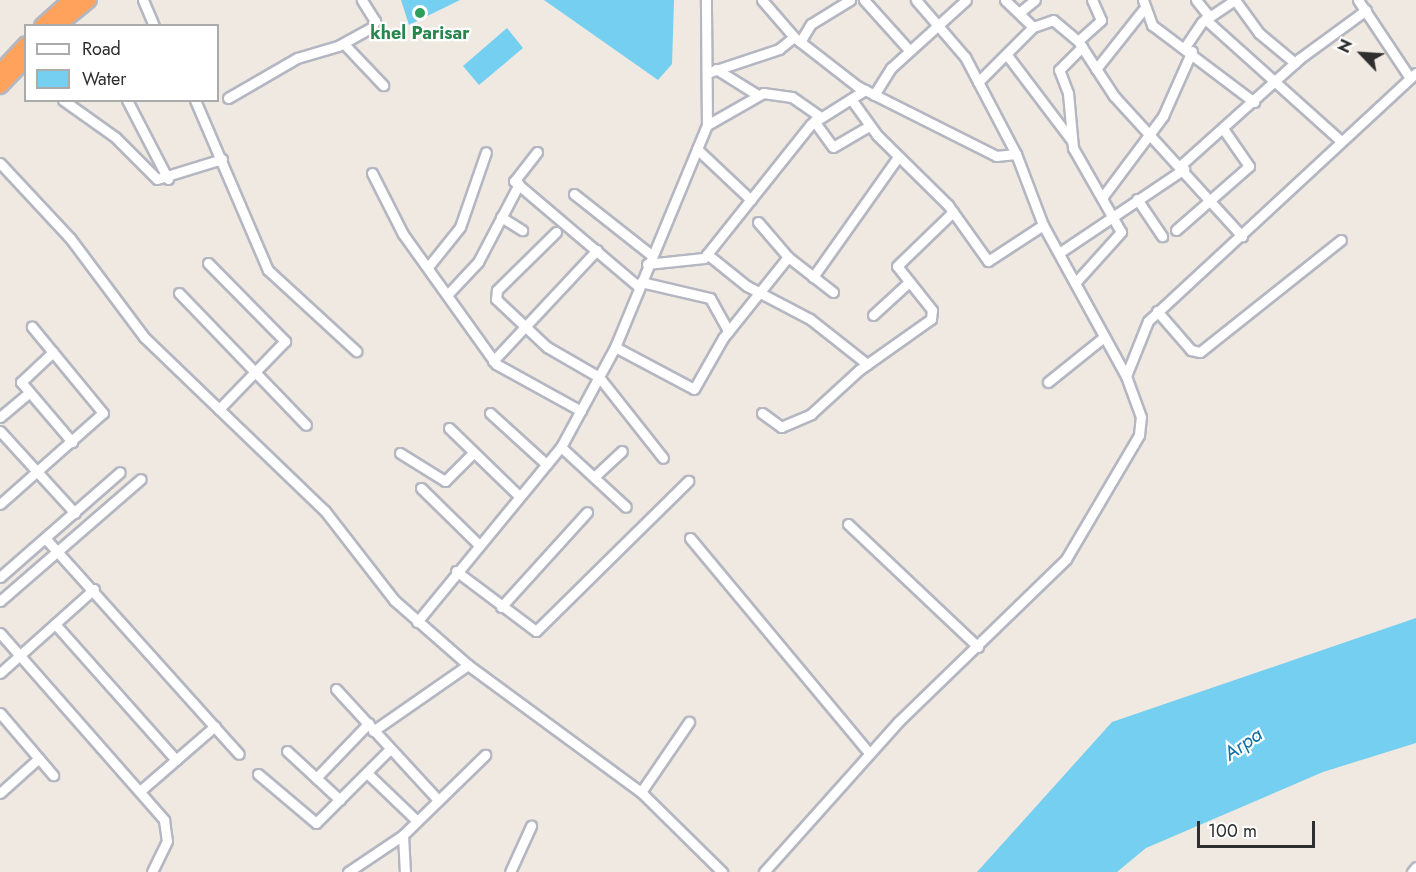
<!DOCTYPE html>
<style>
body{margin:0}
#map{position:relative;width:1416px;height:872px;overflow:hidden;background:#efe9e1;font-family:Jost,sans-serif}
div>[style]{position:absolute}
.water>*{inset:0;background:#75cff0}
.roads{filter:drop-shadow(2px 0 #b4b7c1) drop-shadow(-2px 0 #b4b7c1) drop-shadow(0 2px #b4b7c1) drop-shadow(0 -2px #b4b7c1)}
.minor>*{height:9px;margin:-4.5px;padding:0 4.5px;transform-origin:4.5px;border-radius:4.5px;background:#fff}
.highway>*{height:14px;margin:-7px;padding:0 7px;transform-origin:7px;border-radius:7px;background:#ffa35c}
.dots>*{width:16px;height:16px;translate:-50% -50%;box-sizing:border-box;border:3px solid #fff;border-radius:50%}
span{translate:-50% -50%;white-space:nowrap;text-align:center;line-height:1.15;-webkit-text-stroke:4.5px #fff;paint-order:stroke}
.leisure-label{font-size:18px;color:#27864d;font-weight:700}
.water-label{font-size:20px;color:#0d6fa3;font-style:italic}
.legend{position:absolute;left:24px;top:24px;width:195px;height:78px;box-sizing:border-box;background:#fff;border:2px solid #ababab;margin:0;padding:8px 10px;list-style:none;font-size:18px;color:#2e2e2e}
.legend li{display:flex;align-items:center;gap:12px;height:30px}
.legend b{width:30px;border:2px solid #ababab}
.north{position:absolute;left:1332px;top:24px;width:60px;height:60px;-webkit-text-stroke:4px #fff;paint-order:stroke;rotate:295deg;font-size:16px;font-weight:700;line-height:24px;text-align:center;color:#2e2e2e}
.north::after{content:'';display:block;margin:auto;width:21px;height:27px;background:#2e2e2e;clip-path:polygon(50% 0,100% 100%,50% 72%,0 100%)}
.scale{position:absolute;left:1197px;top:821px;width:118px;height:27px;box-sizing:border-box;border:3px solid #2e2e2e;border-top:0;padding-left:8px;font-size:18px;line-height:21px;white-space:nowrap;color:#2e2e2e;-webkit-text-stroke:4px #fff;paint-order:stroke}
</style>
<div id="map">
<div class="water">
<div style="clip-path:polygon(401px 0,460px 0,409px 25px)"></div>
<div style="clip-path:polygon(544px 0,674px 0,672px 64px,658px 80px)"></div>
<div style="clip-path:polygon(507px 28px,523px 48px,479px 85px,463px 66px)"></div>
<div style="clip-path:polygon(1416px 618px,1416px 743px,1323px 772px,1146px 848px,1117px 872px,977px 872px,1112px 722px)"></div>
</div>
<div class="roads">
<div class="minor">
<div style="left:143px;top:0;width:28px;rotate:67deg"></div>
<div style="left:762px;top:0;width:49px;rotate:49.1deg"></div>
<div style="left:794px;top:37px;width:80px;rotate:37.9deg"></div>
<div style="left:857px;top:86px;width:156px;rotate:26.7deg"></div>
<div style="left:996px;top:156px;width:20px;rotate:-6deg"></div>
<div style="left:864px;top:0;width:67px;rotate:48deg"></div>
<div style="left:1143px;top:0;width:27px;rotate:70deg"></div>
<div style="left:1152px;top:25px;width:128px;rotate:37deg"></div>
<div style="left:1196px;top:0;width:21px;rotate:51deg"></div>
<div style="left:1235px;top:0;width:41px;rotate:54deg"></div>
<div style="left:1259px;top:33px;width:47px;rotate:39.8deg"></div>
<div style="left:1358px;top:0;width:94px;rotate:56.3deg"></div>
<div style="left:1020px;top:12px;width:19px;rotate:-39deg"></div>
<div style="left:1205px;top:19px;width:181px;rotate:41.9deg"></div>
<div style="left:1033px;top:27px;width:21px;rotate:-19deg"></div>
<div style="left:1053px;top:20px;width:33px;rotate:40deg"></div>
<div style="left:1078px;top:41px;width:66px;rotate:56.8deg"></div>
<div style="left:1114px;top:96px;width:190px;rotate:47.6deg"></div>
<div style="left:1078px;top:41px;width:31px;rotate:-42deg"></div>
<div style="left:1101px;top:20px;width:22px;rotate:-114deg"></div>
<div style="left:800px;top:42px;width:21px;rotate:-59deg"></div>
<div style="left:811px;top:24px;width:46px;rotate:-31.6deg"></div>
<div style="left:344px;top:44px;width:57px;rotate:46.4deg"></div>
<div style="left:1185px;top:47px;width:30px;rotate:-56deg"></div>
<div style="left:1202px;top:22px;width:40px;rotate:-34deg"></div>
<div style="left:1007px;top:55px;width:108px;rotate:52.9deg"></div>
<div style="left:716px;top:69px;width:47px;rotate:32deg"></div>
<div style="left:1096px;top:69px;width:75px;rotate:-51.5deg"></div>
<div style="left:710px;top:72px;width:73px;rotate:-18.4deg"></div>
<div style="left:779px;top:49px;width:19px;rotate:-39deg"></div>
<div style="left:978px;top:82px;width:78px;rotate:-45deg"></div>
<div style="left:1033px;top:27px;width:39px;rotate:-136deg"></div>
<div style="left:874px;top:95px;width:32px;rotate:-58deg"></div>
<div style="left:891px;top:68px;width:101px;rotate:-42.2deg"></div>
<div style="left:228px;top:98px;width:80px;rotate:-30.1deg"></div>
<div style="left:297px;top:58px;width:43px;rotate:-16.3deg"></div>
<div style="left:338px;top:46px;width:39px;rotate:-29deg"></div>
<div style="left:372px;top:27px;width:7px;rotate:-63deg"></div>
<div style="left:375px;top:21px;width:25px;rotate:-122deg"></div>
<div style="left:851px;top:99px;width:44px;rotate:54.2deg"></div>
<div style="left:877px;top:135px;width:100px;rotate:44.6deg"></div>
<div style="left:948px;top:205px;width:69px;rotate:54.5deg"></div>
<div style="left:988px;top:261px;width:66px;rotate:-33.2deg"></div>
<div style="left:63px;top:100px;width:64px;rotate:35.4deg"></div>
<div style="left:115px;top:137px;width:59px;rotate:45deg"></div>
<div style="left:157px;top:179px;width:68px;rotate:-17.1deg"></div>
<div style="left:127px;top:100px;width:89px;rotate:62.6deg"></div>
<div style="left:195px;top:100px;width:185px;rotate:66.8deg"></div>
<div style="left:268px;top:270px;width:120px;rotate:42.6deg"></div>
<div style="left:814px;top:121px;width:32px;rotate:54deg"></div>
<div style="left:833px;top:147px;width:42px;rotate:-30.3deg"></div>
<div style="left:707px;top:125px;width:64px;rotate:-29.7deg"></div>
<div style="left:763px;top:93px;width:29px;rotate:8deg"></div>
<div style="left:792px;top:97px;width:33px;rotate:35deg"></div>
<div style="left:697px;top:149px;width:74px;rotate:43.4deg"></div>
<div style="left:537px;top:152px;width:37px;rotate:128deg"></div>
<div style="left:514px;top:181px;width:164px;rotate:40.3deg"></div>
<div style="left:0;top:163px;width:103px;rotate:47deg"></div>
<div style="left:70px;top:238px;width:124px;rotate:53.2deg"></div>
<div style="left:144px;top:337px;width:251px;rotate:43.9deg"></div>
<div style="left:325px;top:511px;width:113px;rotate:52.2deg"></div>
<div style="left:394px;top:600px;width:98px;rotate:41.3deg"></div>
<div style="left:468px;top:665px;width:215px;rotate:36.3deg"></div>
<div style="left:641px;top:792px;width:114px;rotate:44.6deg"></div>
<div style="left:1181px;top:165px;width:159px;rotate:-41.9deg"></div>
<div style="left:1299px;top:59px;width:83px;rotate:-36.2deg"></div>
<div style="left:372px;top:173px;width:68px;rotate:63.1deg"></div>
<div style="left:403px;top:234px;width:160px;rotate:54.4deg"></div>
<div style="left:496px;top:364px;width:97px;rotate:28.9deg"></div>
<div style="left:574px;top:194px;width:97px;rotate:38.3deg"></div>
<div style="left:1104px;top:195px;width:99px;rotate:-53.2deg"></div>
<div style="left:1163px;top:116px;width:71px;rotate:-66deg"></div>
<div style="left:1137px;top:199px;width:45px;rotate:56deg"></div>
<div style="left:501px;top:217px;width:25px;rotate:32deg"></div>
<div style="left:758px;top:222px;width:46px;rotate:49.4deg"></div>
<div style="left:788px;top:257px;width:57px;rotate:37.9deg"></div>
<div style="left:1176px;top:230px;width:97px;rotate:-41.2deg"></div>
<div style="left:1249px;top:166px;width:44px;rotate:-124.8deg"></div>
<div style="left:556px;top:232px;width:83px;rotate:135.5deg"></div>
<div style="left:497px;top:290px;width:9px;rotate:96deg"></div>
<div style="left:496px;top:299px;width:70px;rotate:43.3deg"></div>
<div style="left:547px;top:347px;width:60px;rotate:30deg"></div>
<div style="left:599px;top:377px;width:103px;rotate:51.7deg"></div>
<div style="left:1059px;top:253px;width:151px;rotate:-33.9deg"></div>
<div style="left:707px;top:254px;width:51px;rotate:38.7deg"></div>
<div style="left:747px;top:286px;width:71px;rotate:27.6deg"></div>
<div style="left:810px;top:319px;width:73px;rotate:38.3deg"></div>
<div style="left:208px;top:263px;width:110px;rotate:45.4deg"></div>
<div style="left:285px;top:341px;width:95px;rotate:134.1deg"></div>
<div style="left:647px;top:264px;width:57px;rotate:-6deg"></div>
<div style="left:704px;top:258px;width:171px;rotate:-51.4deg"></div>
<div style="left:811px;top:124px;width:64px;rotate:-32.2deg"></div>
<div style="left:428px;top:267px;width:51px;rotate:-51.3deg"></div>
<div style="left:460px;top:227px;width:79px;rotate:-70.9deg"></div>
<div style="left:813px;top:277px;width:147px;rotate:-54.7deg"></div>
<div style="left:641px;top:282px;width:71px;rotate:13.1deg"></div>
<div style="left:710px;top:298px;width:38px;rotate:61deg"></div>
<div style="left:1075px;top:283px;width:69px;rotate:-48deg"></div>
<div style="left:1121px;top:232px;width:97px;rotate:-119.7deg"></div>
<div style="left:1073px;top:148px;width:55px;rotate:-95.2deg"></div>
<div style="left:1068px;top:93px;width:25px;rotate:-111deg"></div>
<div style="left:1059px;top:70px;width:33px;rotate:-45deg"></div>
<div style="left:179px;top:293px;width:183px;rotate:46.1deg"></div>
<div style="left:448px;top:294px;width:44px;rotate:-46.8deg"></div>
<div style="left:478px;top:262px;width:88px;rotate:-62.3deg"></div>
<div style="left:1157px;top:311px;width:52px;rotate:48.9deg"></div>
<div style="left:1191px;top:350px;width:9px;rotate:13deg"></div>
<div style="left:1200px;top:352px;width:180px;rotate:-38.5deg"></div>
<div style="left:873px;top:315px;width:49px;rotate:-42.5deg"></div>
<div style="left:615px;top:347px;width:89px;rotate:28deg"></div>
<div style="left:694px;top:389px;width:59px;rotate:-60.4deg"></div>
<div style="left:723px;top:338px;width:104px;rotate:-51.3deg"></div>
<div style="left:53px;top:352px;width:44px;rotate:136.8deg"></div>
<div style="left:21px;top:382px;width:79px;rotate:49.6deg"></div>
<div style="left:493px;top:361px;width:152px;rotate:-46.9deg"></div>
<div style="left:1126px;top:376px;width:59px;rotate:-68.2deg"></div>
<div style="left:1148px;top:321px;width:365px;rotate:-42.8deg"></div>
<div style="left:1048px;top:382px;width:72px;rotate:-38.8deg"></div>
<div style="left:490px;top:413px;width:76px;rotate:42.3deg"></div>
<div style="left:762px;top:413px;width:24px;rotate:36deg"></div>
<div style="left:781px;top:427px;width:33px;rotate:-23deg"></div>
<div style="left:811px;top:414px;width:65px;rotate:-42.5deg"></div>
<div style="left:859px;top:370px;width:88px;rotate:-35.3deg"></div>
<div style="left:931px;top:319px;width:9px;rotate:-84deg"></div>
<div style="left:932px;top:310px;width:56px;rotate:-128.5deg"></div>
<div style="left:897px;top:266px;width:78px;rotate:-44deg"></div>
<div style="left:0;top:417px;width:38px;rotate:-40deg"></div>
<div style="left:449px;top:428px;width:98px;rotate:44.2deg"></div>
<div style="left:0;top:431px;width:111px;rotate:47.6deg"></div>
<div style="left:561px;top:447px;width:88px;rotate:42.7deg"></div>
<div style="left:400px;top:453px;width:53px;rotate:31.9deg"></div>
<div style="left:445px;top:481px;width:40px;rotate:-45deg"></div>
<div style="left:594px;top:477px;width:38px;rotate:-43deg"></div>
<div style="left:421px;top:488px;width:80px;rotate:44.5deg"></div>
<div style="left:0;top:504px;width:137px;rotate:-41.5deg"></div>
<div style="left:103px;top:413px;width:112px;rotate:-129.5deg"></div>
<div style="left:848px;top:524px;width:179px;rotate:43.4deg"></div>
<div style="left:45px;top:538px;width:290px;rotate:48.1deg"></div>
<div style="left:690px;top:538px;width:280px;rotate:50.2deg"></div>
<div style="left:456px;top:571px;width:100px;rotate:36.9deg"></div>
<div style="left:536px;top:631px;width:214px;rotate:-44.6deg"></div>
<div style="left:0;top:577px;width:159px;rotate:-41.2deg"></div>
<div style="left:0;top:601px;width:186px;rotate:-40.9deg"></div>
<div style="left:501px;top:607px;width:128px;rotate:-47.8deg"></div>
<div style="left:417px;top:622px;width:227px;rotate:-50.6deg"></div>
<div style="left:561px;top:447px;width:114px;rotate:-61.6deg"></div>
<div style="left:615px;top:347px;width:240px;rotate:-67.5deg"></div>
<div style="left:707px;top:125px;width:125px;rotate:-90.5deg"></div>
<div style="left:55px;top:624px;width:182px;rotate:48.3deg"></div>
<div style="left:0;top:633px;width:249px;rotate:48.7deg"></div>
<div style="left:164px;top:820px;width:21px;rotate:82deg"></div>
<div style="left:167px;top:841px;width:34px;rotate:116deg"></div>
<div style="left:0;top:673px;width:126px;rotate:-41.8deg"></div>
<div style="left:336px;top:689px;width:151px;rotate:47.4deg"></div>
<div style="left:0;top:713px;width:82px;rotate:49.5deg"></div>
<div style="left:373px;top:731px;width:116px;rotate:-34.8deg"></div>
<div style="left:287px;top:751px;width:72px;rotate:42.8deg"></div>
<div style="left:367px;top:773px;width:69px;rotate:43.8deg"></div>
<div style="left:258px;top:774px;width:76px;rotate:40.2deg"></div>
<div style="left:316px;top:823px;width:103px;rotate:-45deg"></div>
<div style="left:316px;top:778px;width:76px;rotate:-46.1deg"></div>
<div style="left:140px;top:791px;width:99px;rotate:-40.9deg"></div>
<div style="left:641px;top:792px;width:85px;rotate:-55.6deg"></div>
<div style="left:0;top:793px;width:52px;rotate:-41.9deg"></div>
<div style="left:403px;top:835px;width:37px;rotate:87deg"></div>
<div style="left:348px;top:872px;width:66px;rotate:-33.9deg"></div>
<div style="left:403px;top:835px;width:115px;rotate:-44.3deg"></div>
<div style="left:510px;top:872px;width:51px;rotate:-65.5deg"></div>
<div style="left:764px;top:872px;width:201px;rotate:-48.2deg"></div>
<div style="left:898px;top:722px;width:234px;rotate:-44.1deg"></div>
<div style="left:1066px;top:559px;width:144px;rotate:-59.5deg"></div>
<div style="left:1139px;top:435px;width:18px;rotate:-84deg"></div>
<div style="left:1141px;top:417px;width:44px;rotate:-110.1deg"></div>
<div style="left:1126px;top:376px;width:172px;rotate:-118.8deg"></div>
<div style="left:1043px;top:225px;width:76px;rotate:-110.8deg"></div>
<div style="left:1016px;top:154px;width:110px;rotate:-117.7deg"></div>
<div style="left:965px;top:57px;width:75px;rotate:-130.7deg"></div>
<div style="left:1412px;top:872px;width:6px;rotate:-51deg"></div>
</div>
<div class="highway">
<div style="left:42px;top:26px;width:39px;rotate:-42deg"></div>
<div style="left:57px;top:26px;width:41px;rotate:-39.1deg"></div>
<div style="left:0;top:72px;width:38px;rotate:-47deg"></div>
<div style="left:0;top:86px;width:37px;rotate:-46deg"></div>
</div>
</div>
<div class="dots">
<div style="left:420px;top:13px;background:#2e9e5b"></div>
</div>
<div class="leisure-label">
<span style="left:420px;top:33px">khel Parisar</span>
</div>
<div class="water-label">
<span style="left:1243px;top:744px;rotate:-35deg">Arpa</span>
</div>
<ul class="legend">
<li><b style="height:8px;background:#fff"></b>Road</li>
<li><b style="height:16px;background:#75cff0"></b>Water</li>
</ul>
<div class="north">N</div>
<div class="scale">100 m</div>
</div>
